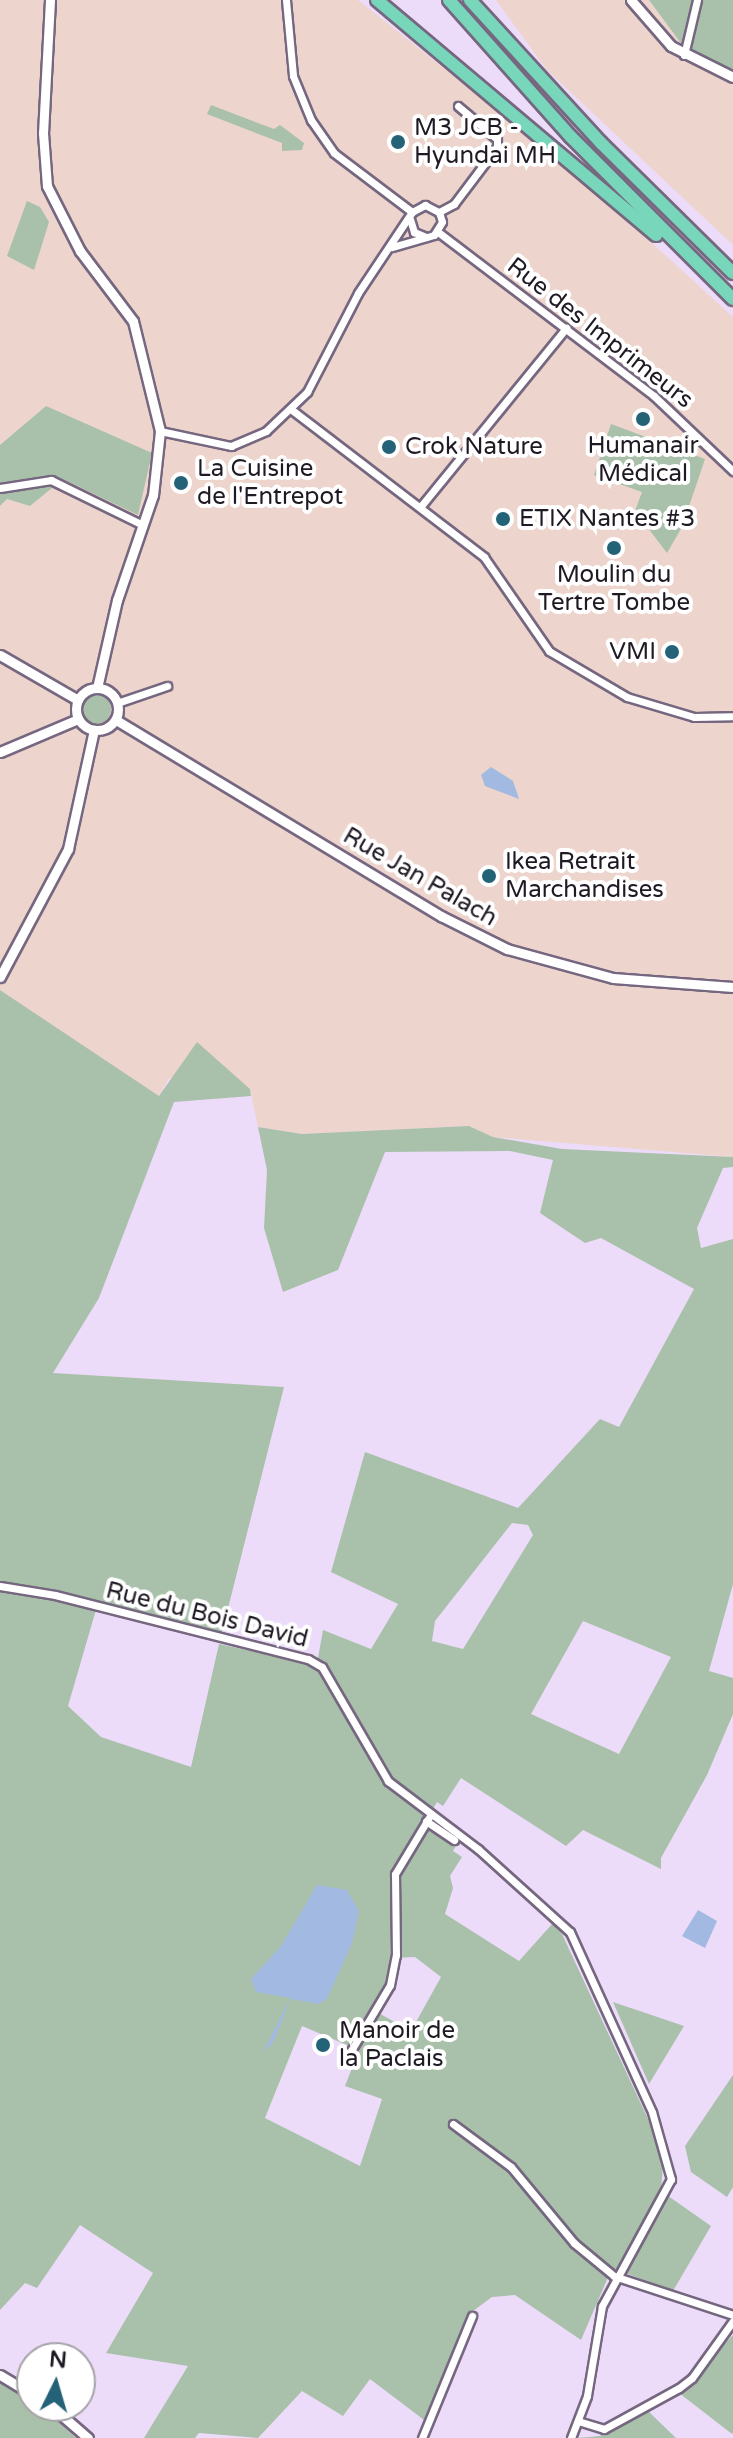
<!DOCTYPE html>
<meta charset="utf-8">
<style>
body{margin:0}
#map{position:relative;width:733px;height:2438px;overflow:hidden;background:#eddcf9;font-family:"Varela Round",sans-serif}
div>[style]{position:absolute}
.industrial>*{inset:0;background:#edd4cc}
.green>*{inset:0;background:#a9c0aa}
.round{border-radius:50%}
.water>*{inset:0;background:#a2b9e1}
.roads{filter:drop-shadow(2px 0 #766780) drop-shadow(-2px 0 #766780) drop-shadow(0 2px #766780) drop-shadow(0 -2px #766780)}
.minor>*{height:7px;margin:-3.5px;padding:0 3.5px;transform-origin:3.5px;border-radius:3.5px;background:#fff}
.tertiary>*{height:9px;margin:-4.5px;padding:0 4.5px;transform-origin:4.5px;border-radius:4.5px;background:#fff}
.tertiary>.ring{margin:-4.5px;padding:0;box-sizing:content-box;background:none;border:9px solid #fff;border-radius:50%}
.trunk>*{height:12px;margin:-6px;padding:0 6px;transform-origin:6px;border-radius:6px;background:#78d6ba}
.dots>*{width:22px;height:22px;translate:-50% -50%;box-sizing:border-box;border:4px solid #fff;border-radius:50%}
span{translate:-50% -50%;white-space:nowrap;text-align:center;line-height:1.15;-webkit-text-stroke:8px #fff;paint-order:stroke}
.poi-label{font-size:24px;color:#1f1923}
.left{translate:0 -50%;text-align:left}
.right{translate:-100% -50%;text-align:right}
.street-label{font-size:24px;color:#1f1923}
.north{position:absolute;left:16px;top:2342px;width:80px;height:80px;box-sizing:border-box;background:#fff;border:2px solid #a5a3a7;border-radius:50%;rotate:5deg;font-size:22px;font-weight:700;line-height:32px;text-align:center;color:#1f1923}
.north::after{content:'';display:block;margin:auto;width:28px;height:36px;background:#246278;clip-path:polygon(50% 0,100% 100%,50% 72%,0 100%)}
</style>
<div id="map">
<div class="industrial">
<div style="clip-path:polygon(0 0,358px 0,570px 168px,733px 317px,733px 1157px,493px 1137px,469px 1126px,302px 1134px,258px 1127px,250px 1089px,169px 1078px,159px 1096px,0 990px,0 506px,7px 499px,30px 506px,63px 479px,46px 406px,0 445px)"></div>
<div style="clip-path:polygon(496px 0,649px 0,680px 42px,733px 69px,733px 245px,547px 70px)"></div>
</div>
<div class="green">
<div style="clip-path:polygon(649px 0,733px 0,733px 69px,697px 56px,680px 42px)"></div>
<div style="clip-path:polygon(211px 105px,274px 129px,280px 125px,304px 143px,302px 150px,282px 151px,282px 143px,207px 114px)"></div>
<div style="clip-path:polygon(27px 201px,40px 207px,49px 222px,34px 270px,7px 256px)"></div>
<div style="clip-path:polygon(46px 406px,152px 453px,138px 515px,63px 479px,30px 506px,7px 499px,0 506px,0 445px)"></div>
<div style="clip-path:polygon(611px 424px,705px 459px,682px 527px,667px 553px,635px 511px,642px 492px,594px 475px)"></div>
<div class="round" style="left:81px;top:694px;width:30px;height:30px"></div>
<div style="clip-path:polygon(evenodd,0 990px,159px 1096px,197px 1042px,250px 1089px,251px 1096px,174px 1102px,99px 1298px,53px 1373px,284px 1387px,221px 1636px,98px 1603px,68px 1706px,101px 1737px,191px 1767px,219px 1644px,308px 1663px,318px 1658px,323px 1630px,371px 1649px,398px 1604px,331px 1572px,365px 1452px,518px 1508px,600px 1419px,619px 1427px,694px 1289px,601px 1238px,585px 1243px,540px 1213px,553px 1160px,510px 1151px,385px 1152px,338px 1270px,283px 1292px,264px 1228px,267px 1170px,258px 1127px,302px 1134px,469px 1126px,493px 1137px,562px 1149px,733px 1157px,733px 1167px,723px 1168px,697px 1228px,701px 1248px,733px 1239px,733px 1584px,709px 1671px,733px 1678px,733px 1714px,707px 1775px,661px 1858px,661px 1869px,583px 1830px,566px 1846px,461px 1778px,443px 1806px,437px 1802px,427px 1819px,459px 1841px,453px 1851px,462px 1857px,450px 1876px,453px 1888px,445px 1914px,519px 1961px,553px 1923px,562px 1934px,655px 2134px,663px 2165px,661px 2191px,711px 2226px,673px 2291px,612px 2268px,581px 2340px,515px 2295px,492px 2297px,469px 2314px,424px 2420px,370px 2379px,343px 2416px,302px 2391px,258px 2438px,199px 2433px,195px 2438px,144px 2438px,188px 2366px,106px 2353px,153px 2273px,80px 2225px,37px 2288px,25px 2283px,0 2310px,0 990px,512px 1523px,528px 1525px,533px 1535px,463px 1649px,432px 1641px,435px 1621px,512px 1523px,0 990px,583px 1621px,671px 1657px,619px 1754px,531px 1714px,583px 1621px,0 990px,415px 1957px,441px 1977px,411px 2031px,375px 2011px,395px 1958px,415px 1957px,0 990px,302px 2026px,359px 2050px,345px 2086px,382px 2099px,360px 2166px,265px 2118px,302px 2026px)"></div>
<div style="clip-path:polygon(613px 2002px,684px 2026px,649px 2084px)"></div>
<div style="clip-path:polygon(733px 2075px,733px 2187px,727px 2197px,691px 2172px,685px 2146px)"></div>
<div style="clip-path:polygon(733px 2335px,733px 2432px,732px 2434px,679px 2393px)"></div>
<div style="clip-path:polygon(0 2370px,32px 2398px,32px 2406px,41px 2406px,76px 2438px,0 2438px)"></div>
<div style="clip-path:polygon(648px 2411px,676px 2438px,577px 2438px,600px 2436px)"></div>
</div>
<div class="water">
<div style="clip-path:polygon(491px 767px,513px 781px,519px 799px,485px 786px,481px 775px)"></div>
<div style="clip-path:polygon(317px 1885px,347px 1890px,359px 1911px,352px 1943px,327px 1999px,319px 2004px,290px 1999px,276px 2036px,271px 2045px,264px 2051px,290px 1998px,256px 1992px,251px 1979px,281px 1946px)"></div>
<div style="clip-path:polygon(698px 1910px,717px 1921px,705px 1948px,682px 1936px)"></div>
</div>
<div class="roads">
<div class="minor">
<div style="left:286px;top:0;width:76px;rotate:84.7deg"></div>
<div style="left:293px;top:76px;width:48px;rotate:67.8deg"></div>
<div style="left:311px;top:120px;width:40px;rotate:55.1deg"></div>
<div style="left:334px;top:153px;width:98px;rotate:37.1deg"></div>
<div style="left:684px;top:55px;width:57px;rotate:-76.7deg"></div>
<div style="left:439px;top:212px;width:17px;rotate:-28deg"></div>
<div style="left:454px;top:204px;width:71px;rotate:-53deg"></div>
<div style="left:497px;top:147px;width:8px;rotate:-90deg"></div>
<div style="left:497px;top:139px;width:51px;rotate:-139.8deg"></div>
<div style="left:410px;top:219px;width:14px;rotate:73deg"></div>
<div style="left:414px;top:232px;width:13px;rotate:23deg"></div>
<div style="left:438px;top:232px;width:271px;rotate:37.2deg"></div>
<div style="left:654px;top:396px;width:109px;rotate:43.5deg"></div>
<div style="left:292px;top:410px;width:242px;rotate:37.4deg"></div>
<div style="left:484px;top:557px;width:114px;rotate:55.3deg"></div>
<div style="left:549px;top:651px;width:91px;rotate:30.5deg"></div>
<div style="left:627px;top:697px;width:70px;rotate:16.6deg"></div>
<div style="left:694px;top:717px;width:39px;rotate:-1deg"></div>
<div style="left:160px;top:431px;width:73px;rotate:11.9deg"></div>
<div style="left:231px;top:446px;width:38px;rotate:-23deg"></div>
<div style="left:266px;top:431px;width:57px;rotate:-43.6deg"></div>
<div style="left:307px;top:392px;width:111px;rotate:-62.7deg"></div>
<div style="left:358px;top:293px;width:97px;rotate:-56.3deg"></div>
<div style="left:412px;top:212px;width:15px;rotate:-28deg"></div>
<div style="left:425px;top:205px;width:16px;rotate:27deg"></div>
<div style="left:439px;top:212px;width:10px;rotate:73deg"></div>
<div style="left:442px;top:222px;width:15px;rotate:122deg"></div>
<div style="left:434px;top:235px;width:44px;rotate:164.1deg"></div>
<div style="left:0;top:488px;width:52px;rotate:-8.9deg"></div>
<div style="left:51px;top:480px;width:102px;rotate:26.1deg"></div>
<div style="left:421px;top:506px;width:230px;rotate:-50.8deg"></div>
<div style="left:117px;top:703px;width:53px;rotate:-18.8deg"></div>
<div style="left:0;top:1586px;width:56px;rotate:9.3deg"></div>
<div style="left:55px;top:1595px;width:261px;rotate:14.2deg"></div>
<div style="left:308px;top:1659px;width:16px;rotate:30deg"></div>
<div style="left:322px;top:1667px;width:132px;rotate:59.9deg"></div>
<div style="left:388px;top:1781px;width:113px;rotate:37.1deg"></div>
<div style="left:478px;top:1849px;width:124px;rotate:42.1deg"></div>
<div style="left:570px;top:1932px;width:198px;rotate:65.5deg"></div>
<div style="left:652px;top:2112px;width:70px;rotate:74.2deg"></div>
<div style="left:671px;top:2179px;width:145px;rotate:118.5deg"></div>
<div style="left:602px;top:2306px;width:91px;rotate:99.5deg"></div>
<div style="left:587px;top:2396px;width:45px;rotate:110.9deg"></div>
<div style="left:426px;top:1821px;width:34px;rotate:34deg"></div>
<div style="left:349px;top:2054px;width:80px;rotate:-59.3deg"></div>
<div style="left:390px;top:1985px;width:31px;rotate:-79deg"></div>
<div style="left:396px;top:1955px;width:81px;rotate:-90.7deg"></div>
<div style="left:395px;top:1874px;width:70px;rotate:-59deg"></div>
<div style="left:453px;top:2124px;width:72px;rotate:36.6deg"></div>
<div style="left:511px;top:2167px;width:99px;rotate:50.3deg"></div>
<div style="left:574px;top:2243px;width:52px;rotate:39.5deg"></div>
<div style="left:614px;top:2276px;width:125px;rotate:18.1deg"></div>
<div style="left:578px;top:2421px;width:27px;rotate:17deg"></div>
<div style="left:604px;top:2429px;width:85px;rotate:-28.7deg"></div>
<div style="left:679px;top:2388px;width:16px;rotate:-38deg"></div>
<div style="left:692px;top:2378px;width:70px;rotate:-54.3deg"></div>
<div style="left:422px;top:2438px;width:132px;rotate:-67.7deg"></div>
</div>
<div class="tertiary">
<div style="left:50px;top:0;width:133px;rotate:93deg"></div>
<div style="left:43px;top:133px;width:53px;rotate:85.7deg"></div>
<div style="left:47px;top:186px;width:73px;rotate:63.1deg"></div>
<div style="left:80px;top:251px;width:88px;rotate:52.9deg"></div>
<div style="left:133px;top:321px;width:113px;rotate:76.2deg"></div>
<div style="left:160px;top:431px;width:64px;rotate:96.2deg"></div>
<div style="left:153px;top:495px;width:111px;rotate:108.9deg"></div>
<div style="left:117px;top:600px;width:90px;rotate:102.8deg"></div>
<div style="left:631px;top:0;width:61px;rotate:49deg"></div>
<div style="left:671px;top:46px;width:69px;rotate:26.6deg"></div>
<div style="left:0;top:655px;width:90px;rotate:30deg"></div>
<div class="ring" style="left:76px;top:688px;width:33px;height:33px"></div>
<div style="left:116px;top:720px;width:380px;rotate:31.1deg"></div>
<div style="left:441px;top:916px;width:74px;rotate:26.6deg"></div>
<div style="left:507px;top:949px;width:110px;rotate:15.3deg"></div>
<div style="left:613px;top:978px;width:120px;rotate:4.3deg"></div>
<div style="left:0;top:752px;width:85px;rotate:-22.9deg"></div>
<div style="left:0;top:977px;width:145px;rotate:-62deg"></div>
<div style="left:68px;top:849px;width:122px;rotate:-77.7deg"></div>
<div style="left:0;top:2375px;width:37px;rotate:31deg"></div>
<div style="left:51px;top:2406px;width:49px;rotate:40.9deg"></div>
</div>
<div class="trunk">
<div style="left:377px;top:0;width:365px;rotate:40.1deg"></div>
<div style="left:449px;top:0;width:183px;rotate:48.3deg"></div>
<div style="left:571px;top:137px;width:229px;rotate:45deg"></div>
<div style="left:470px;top:0;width:194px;rotate:47.5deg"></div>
<div style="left:601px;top:143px;width:185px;rotate:44.6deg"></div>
</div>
</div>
<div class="dots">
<div style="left:398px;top:142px;background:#246278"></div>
<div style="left:643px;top:419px;background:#246278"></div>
<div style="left:389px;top:447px;background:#246278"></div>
<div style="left:181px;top:483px;background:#246278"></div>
<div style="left:503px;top:519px;background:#246278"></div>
<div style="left:614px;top:548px;background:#246278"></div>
<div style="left:672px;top:652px;background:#246278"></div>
<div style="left:489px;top:876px;background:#246278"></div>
<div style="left:323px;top:2045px;background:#246278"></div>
</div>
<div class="poi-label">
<span class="left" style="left:414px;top:142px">M3 JCB -<br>Hyundai MH</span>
<span style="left:643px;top:460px">Humanair<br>Médical</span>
<span class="left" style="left:405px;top:447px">Crok Nature</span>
<span class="left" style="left:197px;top:483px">La Cuisine<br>de l'Entrepot</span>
<span class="left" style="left:519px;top:519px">ETIX Nantes #3</span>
<span style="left:614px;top:589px">Moulin du<br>Tertre Tombe</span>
<span class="right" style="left:656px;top:652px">VMI</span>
<span class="left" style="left:505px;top:876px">Ikea Retrait<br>Marchandises</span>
<span class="left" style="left:339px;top:2045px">Manoir de<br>la Paclais</span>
</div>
<div class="street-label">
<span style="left:600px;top:333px;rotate:38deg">Rue des Imprimeurs</span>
<span style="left:420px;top:877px;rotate:30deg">Rue Jan Palach</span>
<span style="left:207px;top:1615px;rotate:14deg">Rue du Bois David</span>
</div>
<div class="north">N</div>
</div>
